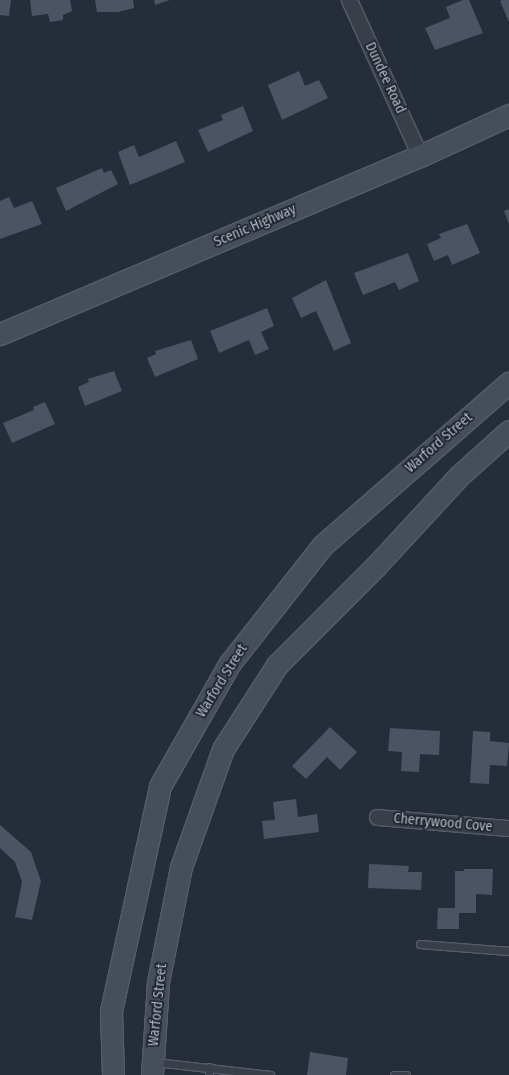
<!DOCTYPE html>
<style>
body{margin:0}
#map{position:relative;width:509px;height:1075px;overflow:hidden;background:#242d39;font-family:"Fira Sans Condensed",sans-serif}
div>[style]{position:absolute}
.building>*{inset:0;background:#4b5463}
.roads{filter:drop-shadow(1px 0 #565d67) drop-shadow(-1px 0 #565d67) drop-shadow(0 1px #565d67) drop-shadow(0 -1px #565d67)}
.lane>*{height:7px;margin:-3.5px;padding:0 3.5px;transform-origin:3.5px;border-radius:3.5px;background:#383f49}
.street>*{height:15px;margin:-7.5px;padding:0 7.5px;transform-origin:7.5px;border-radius:7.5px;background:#383f49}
.secondary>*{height:21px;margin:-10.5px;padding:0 10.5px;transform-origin:10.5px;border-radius:10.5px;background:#464e5c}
span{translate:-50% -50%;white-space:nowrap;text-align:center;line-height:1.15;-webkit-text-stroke:3.5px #1d242e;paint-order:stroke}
.street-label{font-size:14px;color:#b3bac5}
</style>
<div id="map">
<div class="building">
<div style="clip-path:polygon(0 0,11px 0,9px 16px,0 15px)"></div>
<div style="clip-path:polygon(30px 0,70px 0,72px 11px,63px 15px,63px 20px,50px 22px,48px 14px,32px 16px)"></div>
<div style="clip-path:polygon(95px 0,133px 0,134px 8px,118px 12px,97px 12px)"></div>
<div style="clip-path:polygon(154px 0,170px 0,155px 5px)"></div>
<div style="clip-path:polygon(463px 0,469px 0,483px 33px,435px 50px,425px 28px,450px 18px,446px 7px)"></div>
<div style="clip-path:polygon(503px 0,509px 0,509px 22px,500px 1px)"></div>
<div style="clip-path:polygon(299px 71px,305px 86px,319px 80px,328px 98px,282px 120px,268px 85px)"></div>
<div style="clip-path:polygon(243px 106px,253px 131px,208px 152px,198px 130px,223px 120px,221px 115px)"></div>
<div style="clip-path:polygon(176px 141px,185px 162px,130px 185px,118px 152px,134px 145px,139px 157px)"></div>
<div style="clip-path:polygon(102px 168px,104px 173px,111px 170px,118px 184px,66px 211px,56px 188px)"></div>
<div style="clip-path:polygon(9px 197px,14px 208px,32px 201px,42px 224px,0 239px,0 201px)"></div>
<div style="clip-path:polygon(509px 209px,509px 224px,504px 211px)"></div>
<div style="clip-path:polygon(467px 224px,480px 253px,452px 265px,448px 255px,434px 261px,427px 244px,441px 238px,439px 234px)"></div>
<div style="clip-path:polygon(408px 253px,419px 281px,399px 290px,395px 282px,363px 295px,354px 273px)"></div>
<div style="clip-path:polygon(326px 280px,351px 343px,334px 351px,316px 311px,301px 318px,292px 298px)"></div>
<div style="clip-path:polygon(267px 308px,274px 326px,261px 332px,269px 349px,255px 355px,249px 340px,219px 353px,210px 331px)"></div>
<div style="clip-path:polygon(191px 340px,198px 359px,155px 377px,147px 358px,156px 354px,155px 351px)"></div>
<div style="clip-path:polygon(114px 371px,122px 391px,85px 406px,78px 387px,89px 382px,88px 379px)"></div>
<div style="clip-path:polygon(45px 402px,55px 424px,12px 443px,3px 423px,34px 410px,33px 407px)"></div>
<div style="clip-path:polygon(330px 727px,357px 752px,340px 770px,327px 757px,306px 779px,292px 766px)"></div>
<div style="clip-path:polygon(390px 728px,440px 731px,439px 755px,420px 754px,419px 772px,401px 771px,402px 752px,388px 751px)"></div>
<div style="clip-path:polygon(473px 731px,490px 732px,490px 741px,509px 743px,507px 766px,490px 765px,489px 784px,470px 783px)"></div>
<div style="clip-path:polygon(296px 799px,298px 817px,317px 814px,319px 832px,264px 839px,262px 821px,275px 820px,273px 802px)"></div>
<div style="clip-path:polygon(0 825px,31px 852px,41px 881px,32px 920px,15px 917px,22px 882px,15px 862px,0 848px)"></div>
<div style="clip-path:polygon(369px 864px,409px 866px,408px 872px,422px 872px,421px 890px,368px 888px)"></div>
<div style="clip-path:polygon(464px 869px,493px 869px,492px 895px,476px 894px,476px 913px,459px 913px,459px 929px,437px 929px,438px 908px,455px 908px,455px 871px,464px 871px)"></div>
<div style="clip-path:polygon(310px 1052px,348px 1058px,346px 1075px,307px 1075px)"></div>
</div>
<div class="roads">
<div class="lane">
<div style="left:420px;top:944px;width:89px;rotate:4.5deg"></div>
<div style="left:155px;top:1062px;width:116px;rotate:6.4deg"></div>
<div style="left:209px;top:1075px;width:8px;rotate:-90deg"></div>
<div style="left:394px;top:1075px;width:12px"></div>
</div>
<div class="street">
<div style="left:349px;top:0;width:171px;rotate:65.5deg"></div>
<div style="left:377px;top:817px;width:132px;rotate:4.8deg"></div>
</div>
<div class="secondary">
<div style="left:0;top:334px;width:456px;rotate:-23deg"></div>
<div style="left:420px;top:156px;width:98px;rotate:-24.7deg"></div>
<div style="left:113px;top:1075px;width:64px;rotate:-91.8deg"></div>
<div style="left:111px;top:1011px;width:230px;rotate:-77.7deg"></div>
<div style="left:160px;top:786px;width:142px;rotate:-60.4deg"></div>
<div style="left:230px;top:663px;width:150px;rotate:-51.8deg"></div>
<div style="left:323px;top:545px;width:247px;rotate:-41.1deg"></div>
<div style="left:152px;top:1075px;width:93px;rotate:-86.3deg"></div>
<div style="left:158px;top:982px;width:117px;rotate:-78.7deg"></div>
<div style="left:181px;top:867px;width:125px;rotate:-70.4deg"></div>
<div style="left:223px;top:749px;width:100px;rotate:-57.3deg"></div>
<div style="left:277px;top:665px;width:139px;rotate:-45deg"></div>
<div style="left:375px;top:567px;width:125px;rotate:-47.3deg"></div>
<div style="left:460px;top:475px;width:66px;rotate:-41.9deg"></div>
</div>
</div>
<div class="street-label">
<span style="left:385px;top:78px;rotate:65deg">Dundee Road</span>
<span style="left:255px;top:226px;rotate:-23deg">Scenic Highway</span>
<span style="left:439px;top:443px;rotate:-41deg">Warford Street</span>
<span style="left:222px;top:681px;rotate:-58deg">Warford Street</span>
<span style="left:443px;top:823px;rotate:5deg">Cherrywood Cove</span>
<span style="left:158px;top:1005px;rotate:-84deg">Warford Street</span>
</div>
</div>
